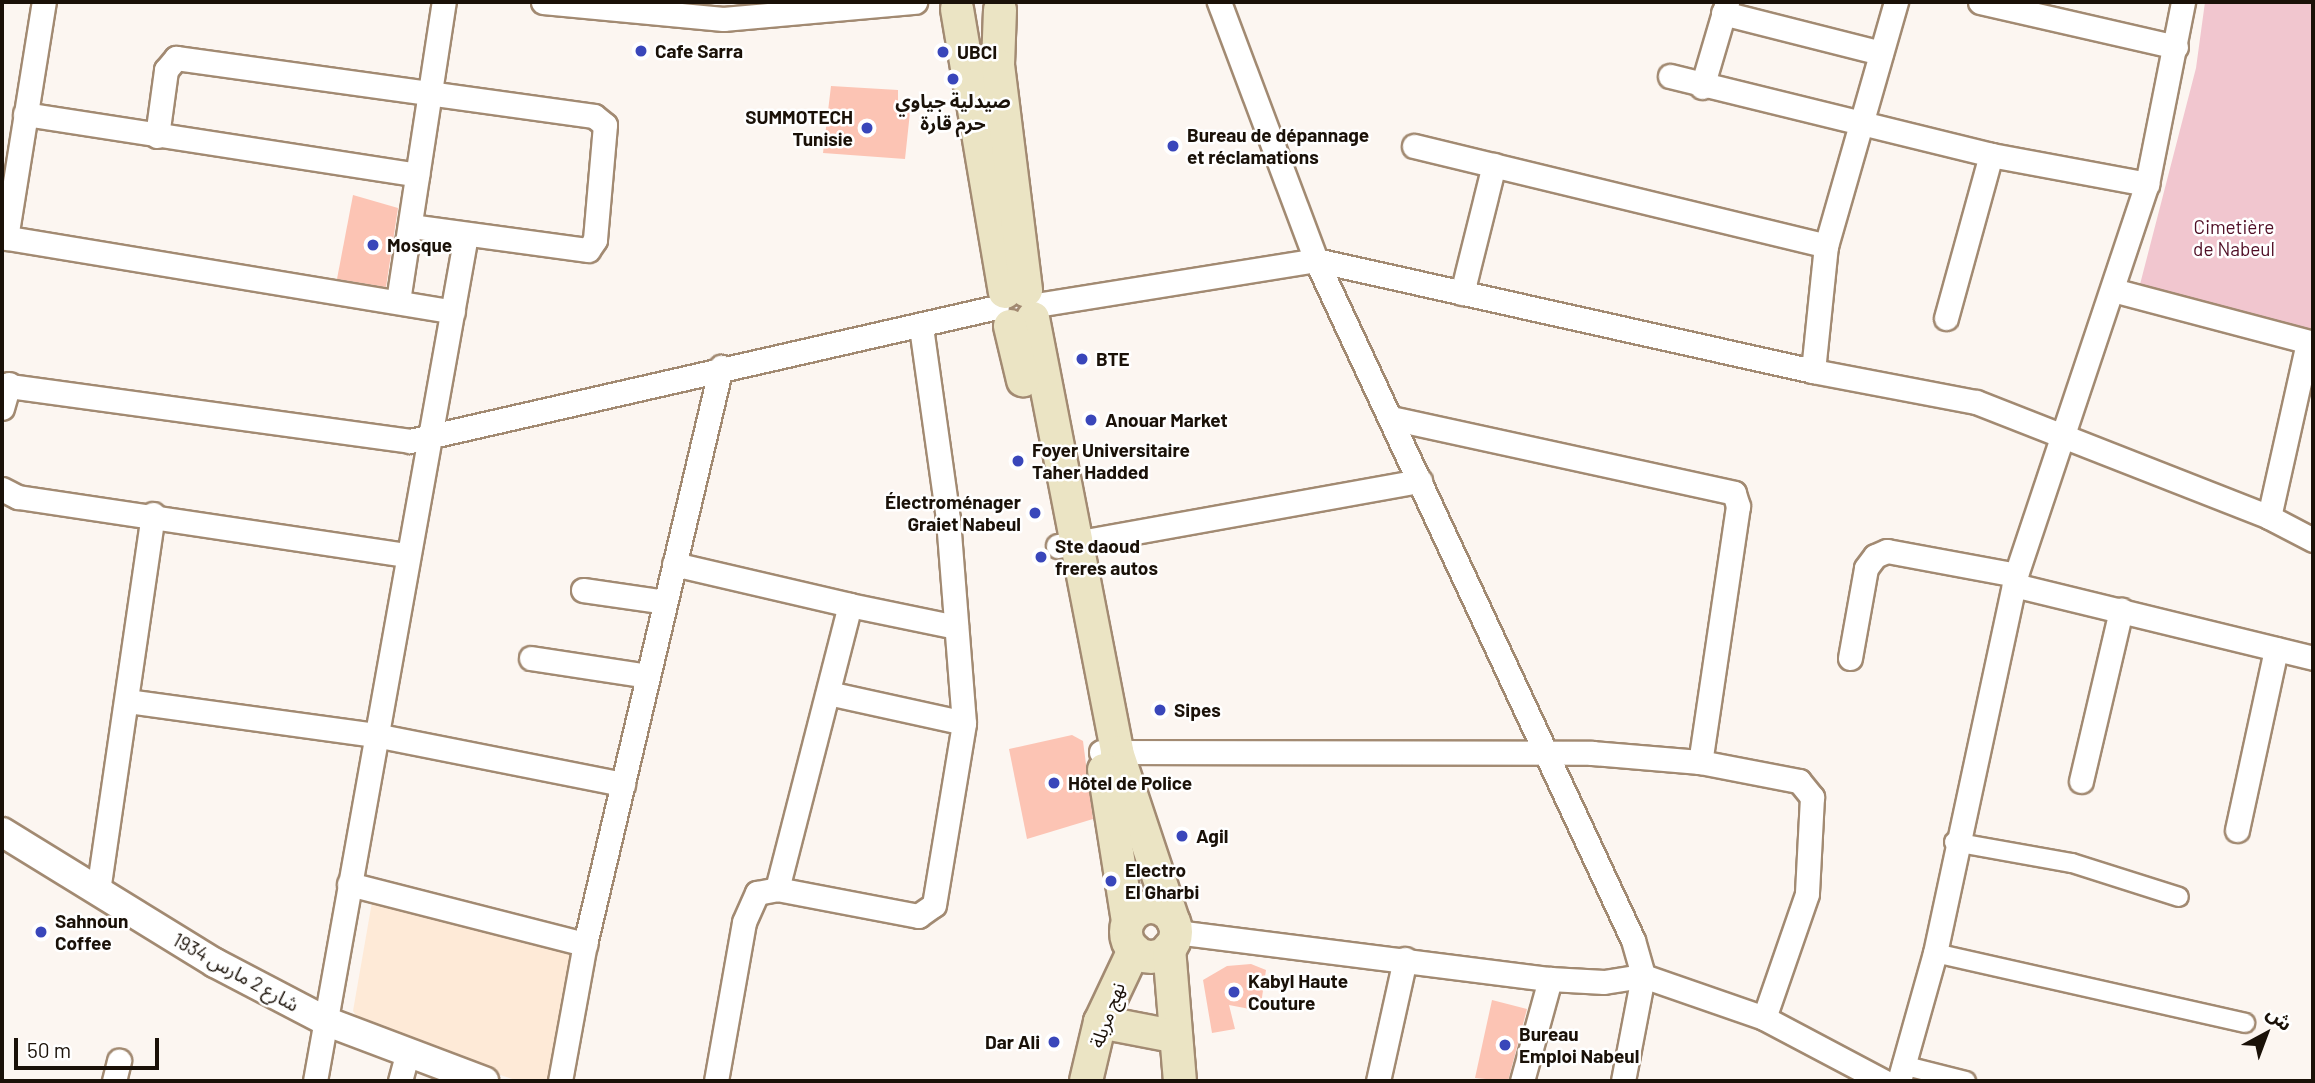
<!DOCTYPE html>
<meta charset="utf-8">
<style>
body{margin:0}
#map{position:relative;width:2315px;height:1083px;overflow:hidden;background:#fcf6f1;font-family:Barlow,"Noto Sans Arabic",sans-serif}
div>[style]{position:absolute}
.built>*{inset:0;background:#feead7}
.green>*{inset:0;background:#f1c6cf}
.building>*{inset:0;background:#fcc4b4}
.roads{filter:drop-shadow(2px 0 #a28a72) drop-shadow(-2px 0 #a28a72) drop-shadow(0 2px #a28a72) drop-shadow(0 -2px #a28a72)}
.pedestrian>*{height:18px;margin:-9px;padding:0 9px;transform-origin:9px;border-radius:9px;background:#fff}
.minor>*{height:23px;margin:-11.5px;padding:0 11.5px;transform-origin:11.5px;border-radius:11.5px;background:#fff}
.tertiary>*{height:28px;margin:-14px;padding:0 14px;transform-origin:14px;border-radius:14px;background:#fff}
.secondary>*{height:32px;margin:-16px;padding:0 16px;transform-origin:16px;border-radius:16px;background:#ebe4c4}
.secondary>.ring{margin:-16px;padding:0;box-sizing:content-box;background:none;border:32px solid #ebe4c4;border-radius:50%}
.dots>*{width:19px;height:19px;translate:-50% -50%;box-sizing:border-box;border:4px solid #fff;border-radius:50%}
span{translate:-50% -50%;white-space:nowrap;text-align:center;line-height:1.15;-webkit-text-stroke:5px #fff;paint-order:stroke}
.poi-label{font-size:19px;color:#1a1108;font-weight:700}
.left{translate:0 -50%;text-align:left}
.right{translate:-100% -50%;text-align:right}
.park-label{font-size:19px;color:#500e25}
.street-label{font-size:19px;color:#1a1108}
.frame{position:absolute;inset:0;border:4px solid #1a1108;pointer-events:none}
.north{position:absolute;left:2231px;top:999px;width:70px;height:70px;-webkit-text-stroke:5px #fff;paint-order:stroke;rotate:41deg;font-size:19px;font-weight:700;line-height:28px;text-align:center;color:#1a1108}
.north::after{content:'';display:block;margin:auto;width:24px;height:32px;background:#1a1108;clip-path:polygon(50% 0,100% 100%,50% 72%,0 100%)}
.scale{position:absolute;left:14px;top:1038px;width:145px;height:32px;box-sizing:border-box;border:4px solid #1a1108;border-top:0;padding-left:9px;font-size:21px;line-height:24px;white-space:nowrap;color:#1a1108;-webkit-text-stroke:5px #fff;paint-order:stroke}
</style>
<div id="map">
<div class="built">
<div style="clip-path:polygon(372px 902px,588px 958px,566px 1081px,518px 1081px,365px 1029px,353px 1011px)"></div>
</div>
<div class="green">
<div style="clip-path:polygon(2205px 2px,2313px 2px,2313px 339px,2137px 296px,2196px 68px)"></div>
</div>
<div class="building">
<div style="clip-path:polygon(831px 86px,898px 90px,898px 101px,911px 103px,905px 159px,823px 153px)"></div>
<div style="clip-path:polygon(353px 195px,398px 208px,386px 287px,337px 279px)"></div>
<div style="clip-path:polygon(1072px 735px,1083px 741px,1093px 819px,1027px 839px,1009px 749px)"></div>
<div style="clip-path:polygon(1251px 964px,1266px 970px,1260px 1011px,1229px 1005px,1235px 1029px,1212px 1033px,1203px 980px,1227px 966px)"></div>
<div style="clip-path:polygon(1492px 1000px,1527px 1009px,1508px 1081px,1475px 1078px)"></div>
</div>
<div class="roads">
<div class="pedestrian">
<div style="left:1954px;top:842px;width:120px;rotate:10.1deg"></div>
<div style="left:2072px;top:863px;width:112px;rotate:17.6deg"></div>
<div style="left:1935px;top:953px;width:318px;rotate:12.7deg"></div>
<div style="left:1902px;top:1065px;width:66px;rotate:14deg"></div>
</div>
<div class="minor">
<div style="left:543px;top:2px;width:181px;rotate:5.4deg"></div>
<div style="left:723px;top:19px;width:193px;rotate:-5.1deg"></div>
<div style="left:1219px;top:2px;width:276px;rotate:69.4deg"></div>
<div style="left:1316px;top:260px;width:750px;rotate:65.01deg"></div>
<div style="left:1633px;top:940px;width:37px;rotate:74deg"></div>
<div style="left:1643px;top:976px;width:107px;rotate:100.8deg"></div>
<div style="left:1980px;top:2px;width:201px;rotate:12.9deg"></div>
<div style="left:1723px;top:13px;width:163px;rotate:14.2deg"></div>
<div style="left:1670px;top:76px;width:331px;rotate:13.8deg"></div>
<div style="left:1991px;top:155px;width:159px;rotate:10.5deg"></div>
<div style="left:1702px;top:87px;width:89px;rotate:-73.6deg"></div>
<div style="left:25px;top:114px;width:397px;rotate:8.8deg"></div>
<div style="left:157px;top:136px;width:67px;rotate:-82.2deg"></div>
<div style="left:166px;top:70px;width:16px;rotate:-50deg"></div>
<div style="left:176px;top:58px;width:422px;rotate:7.9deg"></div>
<div style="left:594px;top:116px;width:14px;rotate:39deg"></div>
<div style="left:605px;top:125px;width:115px;rotate:95deg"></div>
<div style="left:595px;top:240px;width:12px;rotate:125deg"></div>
<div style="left:588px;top:250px;width:179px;rotate:-172.3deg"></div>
<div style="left:1414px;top:146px;width:424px;rotate:13.6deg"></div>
<div style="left:2px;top:237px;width:457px;rotate:9.4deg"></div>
<div style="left:6px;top:238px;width:239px;rotate:-80.9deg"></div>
<div style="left:2113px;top:290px;width:207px;rotate:14.8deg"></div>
<div style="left:1462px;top:293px;width:132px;rotate:-76deg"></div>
<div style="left:398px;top:301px;width:303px;rotate:-81.3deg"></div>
<div style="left:1036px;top:305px;width:284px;rotate:-9.1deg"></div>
<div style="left:1316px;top:260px;width:509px;rotate:12.59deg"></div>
<div style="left:1813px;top:371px;width:166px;rotate:10.8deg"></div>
<div style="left:1976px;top:402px;width:315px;rotate:21.4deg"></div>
<div style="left:2269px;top:517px;width:50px;rotate:27.6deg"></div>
<div style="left:1946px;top:318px;width:169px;rotate:-74.6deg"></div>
<div style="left:1813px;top:371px;width:126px;rotate:-84.1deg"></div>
<div style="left:1826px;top:246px;width:254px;rotate:-74deg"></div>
<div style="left:2px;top:385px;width:412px;rotate:7.8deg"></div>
<div style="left:410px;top:441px;width:602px;rotate:-12.86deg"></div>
<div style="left:2px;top:408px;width:25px;rotate:-74deg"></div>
<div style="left:1391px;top:418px;width:351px;rotate:12.3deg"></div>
<div style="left:1734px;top:493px;width:14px;rotate:73deg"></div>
<div style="left:1738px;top:506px;width:259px;rotate:98.4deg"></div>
<div style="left:2px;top:489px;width:18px;rotate:27deg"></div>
<div style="left:18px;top:497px;width:393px;rotate:8.5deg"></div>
<div style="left:2269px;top:517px;width:179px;rotate:-77.4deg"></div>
<div style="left:1058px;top:546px;width:368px;rotate:-10.2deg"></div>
<div style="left:674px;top:564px;width:181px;rotate:13.1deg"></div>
<div style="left:2014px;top:585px;width:308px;rotate:13.7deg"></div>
<div style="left:583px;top:590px;width:83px;rotate:8.3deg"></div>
<div style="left:531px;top:658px;width:118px;rotate:8.7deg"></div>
<div style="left:1850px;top:658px;width:91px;rotate:-79.9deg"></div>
<div style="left:1866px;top:568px;width:15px;rotate:-53deg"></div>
<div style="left:1875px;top:556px;width:13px;rotate:-23deg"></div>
<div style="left:1887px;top:551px;width:131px;rotate:10.5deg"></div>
<div style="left:828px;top:693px;width:139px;rotate:12.4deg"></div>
<div style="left:127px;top:701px;width:250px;rotate:7.8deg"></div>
<div style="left:375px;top:735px;width:253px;rotate:11.2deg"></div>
<div style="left:1101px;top:752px;width:491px;rotate:0.1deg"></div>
<div style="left:1592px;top:753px;width:108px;rotate:4.8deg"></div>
<div style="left:1700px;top:762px;width:101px;rotate:10.9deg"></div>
<div style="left:1799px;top:781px;width:21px;rotate:51deg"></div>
<div style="left:1812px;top:797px;width:97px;rotate:93deg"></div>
<div style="left:1807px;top:894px;width:131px;rotate:109.1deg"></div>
<div style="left:2081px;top:781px;width:176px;rotate:-76.8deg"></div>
<div style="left:2237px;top:830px;width:185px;rotate:-77.8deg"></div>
<div style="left:349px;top:884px;width:244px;rotate:14.3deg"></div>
<div style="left:777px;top:889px;width:144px;rotate:10.8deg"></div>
<div style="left:918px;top:916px;width:19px;rotate:-35deg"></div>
<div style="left:934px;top:905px;width:184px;rotate:-80.6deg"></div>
<div style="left:964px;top:723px;width:205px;rotate:-94.5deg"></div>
<div style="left:948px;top:519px;width:194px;rotate:-98deg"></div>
<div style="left:98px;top:891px;width:381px;rotate:-81.7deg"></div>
<div style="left:1176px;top:932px;width:377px;rotate:7.2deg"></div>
<div style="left:1550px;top:979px;width:54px;rotate:3.2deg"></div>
<div style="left:1604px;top:982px;width:39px;rotate:-9deg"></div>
<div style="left:1643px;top:976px;width:128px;rotate:19.1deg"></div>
<div style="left:1764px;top:1018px;width:135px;rotate:27.9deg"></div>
<div style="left:114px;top:1081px;width:21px;rotate:-76deg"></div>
<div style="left:315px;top:1081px;width:859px;rotate:-79.88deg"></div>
<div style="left:400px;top:1081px;width:28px;rotate:-75deg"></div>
<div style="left:560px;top:1081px;width:139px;rotate:-79.7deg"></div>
<div style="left:585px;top:944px;width:593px;rotate:-76.74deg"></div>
<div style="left:716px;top:1081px;width:161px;rotate:-80deg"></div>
<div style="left:744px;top:922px;width:32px;rotate:-66deg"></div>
<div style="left:757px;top:893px;width:20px;rotate:-11deg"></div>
<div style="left:777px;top:889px;width:293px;rotate:-75.6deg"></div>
<div style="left:850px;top:605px;width:108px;rotate:11.7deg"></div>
<div style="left:1378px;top:1081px;width:125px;rotate:-77.5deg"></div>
<div style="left:1522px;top:1081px;width:106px;rotate:-74.6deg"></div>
<div style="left:1899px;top:1081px;width:133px;rotate:-74.3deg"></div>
<div style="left:1935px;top:953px;width:387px;rotate:-77.9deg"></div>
<div style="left:2016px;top:575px;width:412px;rotate:-71.5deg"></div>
<div style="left:2147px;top:184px;width:186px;rotate:-78.8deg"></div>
</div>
<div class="tertiary">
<div style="left:2px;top:832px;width:250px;rotate:31.6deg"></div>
<div style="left:215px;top:963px;width:127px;rotate:27.6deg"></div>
<div style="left:328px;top:1022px;width:167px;rotate:20.7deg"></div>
</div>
<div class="secondary">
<div style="left:957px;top:9px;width:287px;rotate:80.4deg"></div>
<div style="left:1000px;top:10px;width:55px;rotate:92.1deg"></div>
<div style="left:998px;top:65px;width:227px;rotate:82.9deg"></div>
<div style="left:1033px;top:318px;width:442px;rotate:79deg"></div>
<div style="left:1117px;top:752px;width:180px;rotate:71.6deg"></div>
<div style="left:1010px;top:326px;width:56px;rotate:76.5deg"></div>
<div style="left:1104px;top:770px;width:153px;rotate:81deg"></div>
<div class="ring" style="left:1126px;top:907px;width:18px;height:18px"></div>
<div style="left:1169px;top:948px;width:133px;rotate:85.3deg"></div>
<div style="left:1100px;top:1022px;width:74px;rotate:10.9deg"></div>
<div style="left:1086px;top:1081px;width:61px;rotate:-76.7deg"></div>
<div style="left:1100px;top:1022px;width:80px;rotate:-64.7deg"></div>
</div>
</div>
<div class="dots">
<div style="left:641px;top:51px;background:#3946ba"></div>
<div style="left:943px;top:52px;background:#3946ba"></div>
<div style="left:953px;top:79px;background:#3946ba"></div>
<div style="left:867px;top:128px;background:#3946ba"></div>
<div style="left:1173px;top:146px;background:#3946ba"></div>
<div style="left:373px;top:245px;background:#3946ba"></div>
<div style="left:1082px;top:359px;background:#3946ba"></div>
<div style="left:1091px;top:420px;background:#3946ba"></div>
<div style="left:1018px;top:461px;background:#3946ba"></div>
<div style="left:1035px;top:513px;background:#3946ba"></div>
<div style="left:1041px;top:557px;background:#3946ba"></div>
<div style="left:1160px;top:710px;background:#3946ba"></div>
<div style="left:1054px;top:783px;background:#3946ba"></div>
<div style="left:1182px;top:836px;background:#3946ba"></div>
<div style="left:1111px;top:881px;background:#3946ba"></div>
<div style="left:41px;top:932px;background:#3946ba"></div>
<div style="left:1234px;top:992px;background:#3946ba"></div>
<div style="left:1054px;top:1042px;background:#3946ba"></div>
<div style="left:1505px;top:1045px;background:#3946ba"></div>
</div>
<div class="poi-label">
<span class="left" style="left:655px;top:51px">Cafe Sarra</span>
<span class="left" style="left:957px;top:52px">UBCI</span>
<span style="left:953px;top:112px">صيدلية جياوي<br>حرم قارة</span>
<span class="right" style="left:853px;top:128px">SUMMOTECH<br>Tunisie</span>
<span class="left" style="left:1187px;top:146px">Bureau de dépannage<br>et réclamations</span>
<span class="left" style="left:387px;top:245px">Mosque</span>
<span class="left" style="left:1096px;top:359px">BTE</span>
<span class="left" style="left:1105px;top:420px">Anouar Market</span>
<span class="left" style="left:1032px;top:461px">Foyer Universitaire<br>Taher Hadded</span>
<span class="right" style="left:1021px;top:513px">Électroménager<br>Graiet Nabeul</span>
<span class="left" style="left:1055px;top:557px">Ste daoud<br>freres autos</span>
<span class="left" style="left:1174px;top:710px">Sipes</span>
<span class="left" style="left:1068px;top:783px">Hôtel de Police</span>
<span class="left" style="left:1196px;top:836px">Agil</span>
<span class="left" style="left:1125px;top:881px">Electro<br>El Gharbi</span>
<span class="left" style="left:55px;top:932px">Sahnoun<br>Coffee</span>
<span class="left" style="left:1248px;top:992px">Kabyl Haute<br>Couture</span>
<span class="left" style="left:1519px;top:1045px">Bureau<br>Emploi Nabeul</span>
<span class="right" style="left:1040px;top:1042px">Dar Ali</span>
</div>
<div class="park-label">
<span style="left:2234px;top:238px">Cimetière<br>de Nabeul</span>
</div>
<div class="street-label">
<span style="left:236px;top:972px;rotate:29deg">شارع 2 مارس 1934</span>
<span style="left:1107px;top:1015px;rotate:-70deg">نهج مربلة</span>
</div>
<div class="frame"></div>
<div class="north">ش</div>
<div class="scale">50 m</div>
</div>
